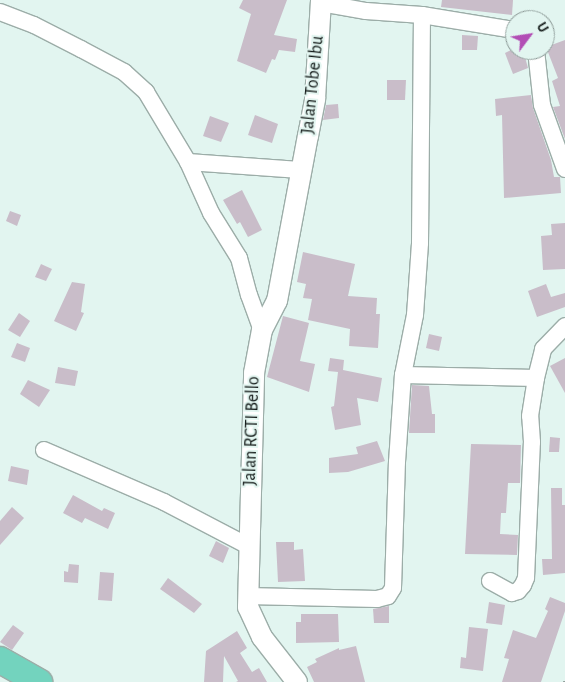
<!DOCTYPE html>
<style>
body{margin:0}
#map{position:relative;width:565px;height:682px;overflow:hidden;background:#e2f5f0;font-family:"Alegreya Sans",sans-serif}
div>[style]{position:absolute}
.building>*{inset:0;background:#c9bdc9}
.path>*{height:2.5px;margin-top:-1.25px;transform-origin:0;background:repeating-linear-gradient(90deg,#909e9b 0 1px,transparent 0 5px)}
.roads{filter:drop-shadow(1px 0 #9cada8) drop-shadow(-1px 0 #9cada8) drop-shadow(0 1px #9cada8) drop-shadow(0 -1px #9cada8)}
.minor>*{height:16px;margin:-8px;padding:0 8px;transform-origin:8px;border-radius:8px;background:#fff}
.tertiary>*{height:20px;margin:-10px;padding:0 10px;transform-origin:10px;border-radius:10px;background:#fff}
.trunk>*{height:26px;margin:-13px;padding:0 13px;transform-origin:13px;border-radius:13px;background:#73d3be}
span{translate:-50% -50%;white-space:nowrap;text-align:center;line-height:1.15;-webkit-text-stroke:4px #e2f5f0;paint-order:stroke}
.street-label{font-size:18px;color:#131a18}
.north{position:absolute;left:505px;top:10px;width:50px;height:50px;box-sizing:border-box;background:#e2f5f0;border:1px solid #8f9d9a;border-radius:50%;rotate:59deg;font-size:14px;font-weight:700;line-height:20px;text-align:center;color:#131a18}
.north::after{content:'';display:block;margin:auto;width:18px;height:22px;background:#b24eb5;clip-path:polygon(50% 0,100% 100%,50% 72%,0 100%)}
</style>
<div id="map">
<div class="building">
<div style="clip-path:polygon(243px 0,287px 0,274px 35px,297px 39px,295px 52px,279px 50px,275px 60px,272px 59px,266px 73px,237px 61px,251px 14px,239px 8px)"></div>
<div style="clip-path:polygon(442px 0,513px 0,512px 15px,441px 7px)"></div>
<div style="clip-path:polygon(462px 35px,478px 36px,477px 50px,462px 50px)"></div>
<div style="clip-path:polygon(565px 40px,565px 139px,553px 107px,560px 106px,552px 81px,558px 78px,546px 47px)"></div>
<div style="clip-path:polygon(511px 50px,523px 50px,528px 68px,513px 74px,505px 53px)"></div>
<div style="clip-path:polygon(387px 80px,406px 80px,405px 100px,387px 100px)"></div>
<div style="clip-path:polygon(531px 95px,533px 108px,551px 160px,554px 177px,560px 177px,561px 193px,504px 198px,502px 115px,496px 116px,495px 99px)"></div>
<div style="clip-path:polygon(338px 104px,339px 118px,323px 120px,326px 105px)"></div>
<div style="clip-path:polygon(255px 115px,278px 124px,272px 143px,248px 135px)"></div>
<div style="clip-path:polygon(210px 116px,229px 123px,221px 142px,203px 136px)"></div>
<div style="clip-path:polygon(242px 190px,262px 230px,248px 237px,240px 222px,237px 224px,223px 200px)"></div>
<div style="clip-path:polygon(10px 211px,21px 215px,17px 226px,6px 221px)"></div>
<div style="clip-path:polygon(565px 223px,565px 269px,543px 270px,541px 236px,552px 235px,551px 224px)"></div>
<div style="clip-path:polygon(303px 252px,355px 264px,348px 296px,377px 298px,376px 314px,380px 314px,378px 348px,349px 346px,350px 329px,308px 320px,312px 299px,303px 298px,306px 284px,297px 282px)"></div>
<div style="clip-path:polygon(41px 264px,52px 269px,46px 281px,35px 277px)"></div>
<div style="clip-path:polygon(72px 282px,85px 284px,81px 312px,84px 313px,76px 331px,54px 321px)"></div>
<div style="clip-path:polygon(546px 284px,551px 297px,565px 293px,565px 307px,537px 317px,528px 291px)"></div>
<div style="clip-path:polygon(19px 313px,30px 321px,20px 337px,8px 330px)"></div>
<div style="clip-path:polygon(283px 316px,309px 323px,300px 361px,315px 364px,309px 392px,267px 377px)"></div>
<div style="clip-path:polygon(429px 334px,442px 337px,439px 351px,426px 348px)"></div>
<div style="clip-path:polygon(17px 343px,30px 348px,25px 362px,11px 357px)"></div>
<div style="clip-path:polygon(330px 358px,344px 360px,343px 370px,382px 378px,378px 402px,357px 398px,361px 425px,335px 430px,331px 407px,334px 406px,338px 372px,328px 371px)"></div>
<div style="clip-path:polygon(565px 358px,565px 393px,550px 366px)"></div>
<div style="clip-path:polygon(58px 367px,78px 371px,75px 386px,55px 383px)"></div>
<div style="clip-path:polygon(28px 380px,50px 390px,39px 407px,20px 394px)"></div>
<div style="clip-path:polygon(412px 385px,429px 386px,432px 414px,435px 414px,435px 433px,409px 433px)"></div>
<div style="clip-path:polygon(550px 437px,560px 438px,559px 452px,549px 452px)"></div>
<div style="clip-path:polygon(377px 441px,385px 461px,348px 472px,329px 473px,329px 458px,358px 454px,356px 447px)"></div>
<div style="clip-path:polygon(471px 444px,521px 445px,520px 483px,508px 483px,506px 513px,501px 513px,500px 534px,518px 535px,517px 555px,465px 554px)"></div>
<div style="clip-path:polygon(11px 466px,29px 470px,27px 485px,8px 481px)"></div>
<div style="clip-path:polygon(551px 488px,562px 488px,562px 505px,565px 505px,565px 573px,543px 575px,542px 559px,552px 559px)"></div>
<div style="clip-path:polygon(73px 495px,102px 511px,104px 508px,115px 513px,108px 529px,85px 518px,82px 523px,63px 513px)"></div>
<div style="clip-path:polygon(12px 507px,24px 518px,0 545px,0 521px)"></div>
<div style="clip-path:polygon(216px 541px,229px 548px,223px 563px,209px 556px)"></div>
<div style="clip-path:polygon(276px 542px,294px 542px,294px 550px,303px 549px,305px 581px,278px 582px)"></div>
<div style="clip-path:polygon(69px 564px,79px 565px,78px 583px,64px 582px,64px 571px,68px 572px)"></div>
<div style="clip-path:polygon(100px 572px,114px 573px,112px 601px,98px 600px)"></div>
<div style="clip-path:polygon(168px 578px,202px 604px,194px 613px,160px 589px)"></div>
<div style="clip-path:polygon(550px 597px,565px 603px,565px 611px,541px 682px,502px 682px,509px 659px,504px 658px,513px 630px,536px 638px,548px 611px,545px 609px)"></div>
<div style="clip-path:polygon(489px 602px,505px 605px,502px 625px,486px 623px)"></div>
<div style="clip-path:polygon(389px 606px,389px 623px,374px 623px,373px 609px)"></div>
<div style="clip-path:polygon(301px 614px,338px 614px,339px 642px,296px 643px,296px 622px,301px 622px)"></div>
<div style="clip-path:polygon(13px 625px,24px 633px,12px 650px,0 642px)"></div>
<div style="clip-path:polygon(469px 627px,488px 629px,483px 671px,460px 668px,461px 657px,466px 658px)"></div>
<div style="clip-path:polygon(237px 631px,247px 648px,240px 653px,252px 672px,259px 668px,267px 682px,236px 682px,238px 681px,224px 656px,223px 682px,204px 682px,206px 651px)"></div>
<div style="clip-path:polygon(356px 646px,365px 682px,314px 682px,307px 667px,317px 662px,315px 659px,339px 648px,339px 650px)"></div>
</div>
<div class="path">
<div style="left:564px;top:682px;width:2px;rotate:-63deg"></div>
</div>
<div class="roads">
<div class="minor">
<div style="left:321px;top:3px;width:46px;rotate:10.1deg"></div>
<div style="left:366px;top:11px;width:56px;rotate:4.1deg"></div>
<div style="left:422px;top:15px;width:94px;rotate:9.2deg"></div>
<div style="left:0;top:12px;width:36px;rotate:21deg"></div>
<div style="left:34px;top:25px;width:53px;rotate:27.1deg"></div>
<div style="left:81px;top:49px;width:49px;rotate:28.1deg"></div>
<div style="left:124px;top:72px;width:30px;rotate:42deg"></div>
<div style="left:146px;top:92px;width:82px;rotate:59deg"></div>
<div style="left:188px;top:162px;width:56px;rotate:65.7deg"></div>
<div style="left:211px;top:213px;width:53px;rotate:58.1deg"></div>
<div style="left:239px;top:258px;width:38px;rotate:75deg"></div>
<div style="left:249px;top:295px;width:37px;rotate:70deg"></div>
<div style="left:536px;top:50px;width:55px;rotate:83.8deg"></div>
<div style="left:542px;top:105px;width:68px;rotate:70.2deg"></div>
<div style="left:188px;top:162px;width:112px;rotate:4.1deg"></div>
<div style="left:403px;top:375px;width:61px;rotate:-78.7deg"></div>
<div style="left:415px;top:315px;width:72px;rotate:-86deg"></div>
<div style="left:420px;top:243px;width:228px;rotate:-89.5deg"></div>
<div style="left:44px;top:450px;width:131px;rotate:23.4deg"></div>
<div style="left:164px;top:502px;width:95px;rotate:27.6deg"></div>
<div style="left:490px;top:581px;width:25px;rotate:29deg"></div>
<div style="left:512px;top:593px;width:6px;rotate:-18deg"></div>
<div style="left:518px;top:591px;width:8px;rotate:-50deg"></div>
<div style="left:523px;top:585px;width:8px;rotate:-67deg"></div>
<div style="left:526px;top:578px;width:136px;rotate:-87.5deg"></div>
<div style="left:532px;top:442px;width:26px;rotate:-94deg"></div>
<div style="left:530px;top:416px;width:38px;rotate:-81deg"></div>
<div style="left:247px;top:596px;width:130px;rotate:1.3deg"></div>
<div style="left:377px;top:599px;width:11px;rotate:-15deg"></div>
<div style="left:388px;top:596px;width:9px;rotate:-58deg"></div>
<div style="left:393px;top:588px;width:126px;rotate:-88.2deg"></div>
<div style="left:397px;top:462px;width:87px;rotate:-86.1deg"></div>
<div style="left:403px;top:375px;width:133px;rotate:1.3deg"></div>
<div style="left:536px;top:378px;width:30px;rotate:-76deg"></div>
<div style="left:543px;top:349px;width:32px;rotate:-46deg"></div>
</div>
<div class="tertiary">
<div style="left:297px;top:682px;width:57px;rotate:-127.9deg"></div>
<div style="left:262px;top:637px;width:33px;rotate:-115deg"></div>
<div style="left:248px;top:607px;width:234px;rotate:-88.5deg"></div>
<div style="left:254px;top:373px;width:44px;rotate:-79.5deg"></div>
<div style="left:262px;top:330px;width:33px;rotate:-63deg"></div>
<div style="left:277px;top:301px;width:168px;rotate:-79.4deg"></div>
<div style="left:308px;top:136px;width:38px;rotate:-79deg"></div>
<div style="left:315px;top:99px;width:99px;rotate:-86.5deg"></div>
</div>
<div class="trunk">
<div style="left:0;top:660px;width:45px;rotate:29.4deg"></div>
</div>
</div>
<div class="street-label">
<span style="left:313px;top:85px;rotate:-84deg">Jalan Tobe Ibu</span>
<span style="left:252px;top:431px;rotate:-88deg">Jalan RCTI Bello</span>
</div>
<div class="north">U</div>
</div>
